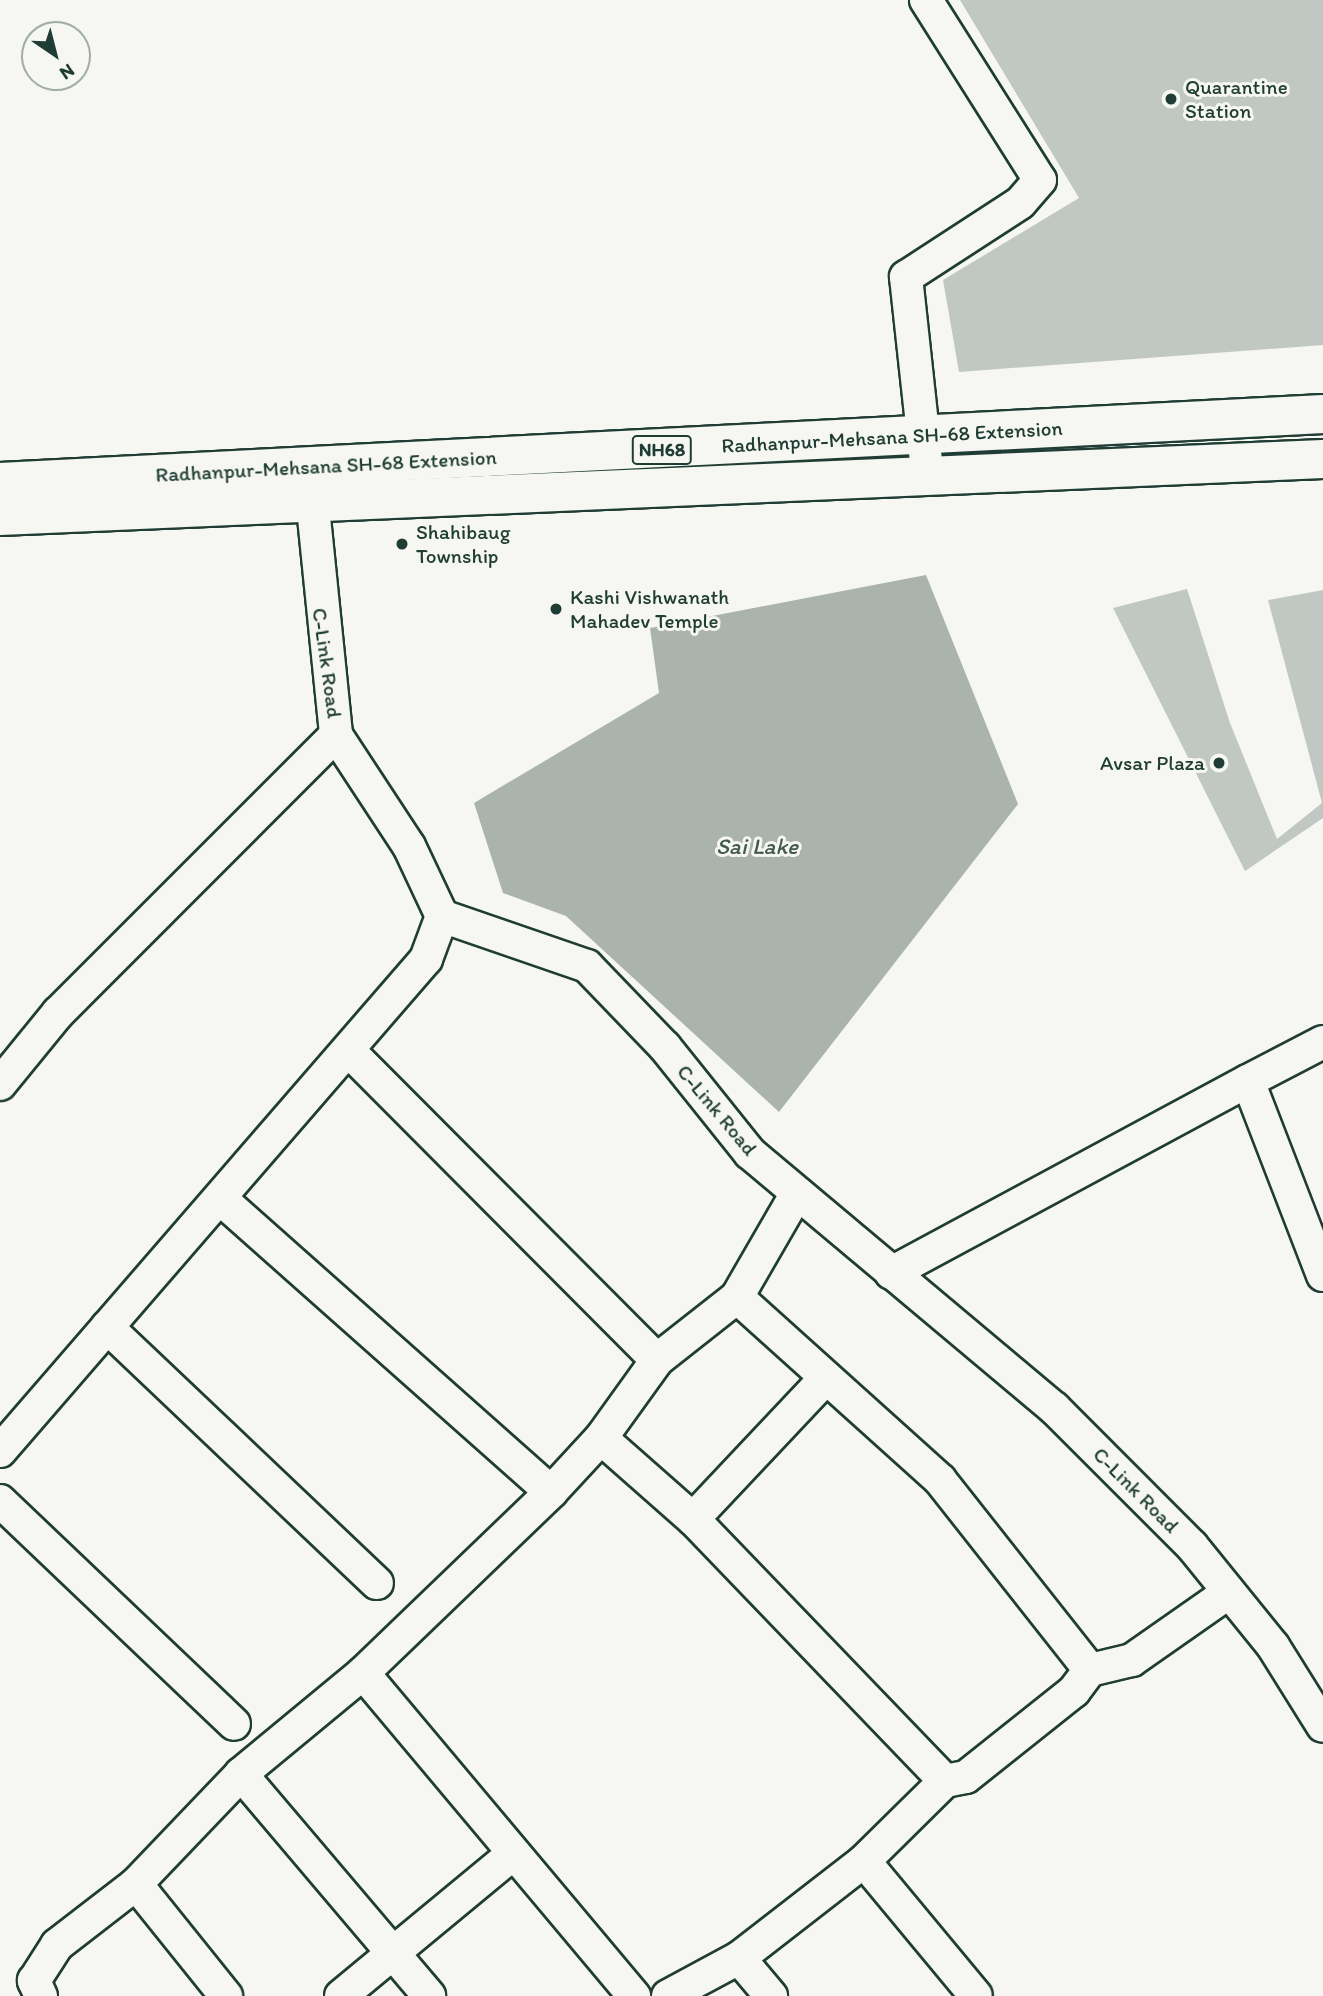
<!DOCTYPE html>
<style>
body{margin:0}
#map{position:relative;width:1323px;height:1996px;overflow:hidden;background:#f6f6f2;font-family:Itim,sans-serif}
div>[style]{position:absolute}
.water>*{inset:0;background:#aab3ae}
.building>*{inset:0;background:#c1c8c3}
.roads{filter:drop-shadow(2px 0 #1f3d34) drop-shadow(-2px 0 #1f3d34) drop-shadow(0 2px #1f3d34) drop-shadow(0 -2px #1f3d34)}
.minor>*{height:32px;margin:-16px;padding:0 16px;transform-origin:16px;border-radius:16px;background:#f6f6f2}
.highway>*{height:38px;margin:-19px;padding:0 19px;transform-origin:19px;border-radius:19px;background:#f6f6f2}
.dots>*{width:19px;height:19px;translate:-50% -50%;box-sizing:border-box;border:4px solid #f6f6f2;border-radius:50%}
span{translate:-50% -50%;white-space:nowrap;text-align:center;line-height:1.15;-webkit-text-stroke:6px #f6f6f2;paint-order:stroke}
.shield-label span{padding:2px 5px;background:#f6f6f2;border:2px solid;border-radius:5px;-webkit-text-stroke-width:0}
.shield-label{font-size:19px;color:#1f3d34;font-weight:700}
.poi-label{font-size:21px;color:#1f3d34}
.left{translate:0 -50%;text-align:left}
.right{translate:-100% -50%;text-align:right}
.street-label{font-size:21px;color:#1f3d34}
.water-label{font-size:23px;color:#425a52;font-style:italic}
.north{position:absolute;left:21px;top:21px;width:70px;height:70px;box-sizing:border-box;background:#f6f6f2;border:2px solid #a0aca6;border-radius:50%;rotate:145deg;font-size:19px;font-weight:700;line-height:28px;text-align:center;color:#1f3d34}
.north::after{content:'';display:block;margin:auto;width:24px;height:32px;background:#1f3d34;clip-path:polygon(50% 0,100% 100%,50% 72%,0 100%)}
</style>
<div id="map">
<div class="water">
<div style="clip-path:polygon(926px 575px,1018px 804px,779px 1112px,566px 916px,503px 893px,474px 803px,659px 693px,650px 628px)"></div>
</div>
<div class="building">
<div style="clip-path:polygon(960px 0,1323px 0,1323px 345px,959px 372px,943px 280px,1079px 198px)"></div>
<div style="clip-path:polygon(1187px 589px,1230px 723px,1277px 839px,1322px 803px,1268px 600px,1323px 590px,1323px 818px,1245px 871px,1113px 608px)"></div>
</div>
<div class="roads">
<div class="minor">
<div style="left:926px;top:0;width:213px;rotate:57.7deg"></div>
<div style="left:1040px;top:180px;width:30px;rotate:131deg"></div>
<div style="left:1020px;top:203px;width:136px;rotate:147deg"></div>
<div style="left:906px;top:277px;width:202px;rotate:83.8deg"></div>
<div style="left:310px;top:478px;width:258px;rotate:84.2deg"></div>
<div style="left:336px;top:735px;width:133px;rotate:56.7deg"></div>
<div style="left:409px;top:846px;width:77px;rotate:64.8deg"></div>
<div style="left:442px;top:916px;width:153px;rotate:19deg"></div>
<div style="left:587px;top:966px;width:112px;rotate:46.1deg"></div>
<div style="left:665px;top:1047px;width:136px;rotate:51.3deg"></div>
<div style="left:750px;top:1153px;width:397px;rotate:40deg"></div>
<div style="left:1054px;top:1408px;width:195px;rotate:45deg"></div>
<div style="left:1192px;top:1546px;width:129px;rotate:51deg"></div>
<div style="left:1273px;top:1646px;width:94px;rotate:58deg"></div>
<div style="left:1323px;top:1042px;width:85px;rotate:152.5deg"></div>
<div style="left:1248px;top:1081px;width:208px;rotate:68.9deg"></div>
<div style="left:349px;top:1051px;width:436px;rotate:45.1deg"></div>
<div style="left:0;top:1084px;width:92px;rotate:-50.8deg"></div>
<div style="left:58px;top:1013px;width:393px;rotate:-45deg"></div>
<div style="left:222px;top:1200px;width:440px;rotate:41.6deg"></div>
<div style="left:891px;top:1273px;width:405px;rotate:-28.3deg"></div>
<div style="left:737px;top:1297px;width:273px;rotate:42deg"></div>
<div style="left:940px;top:1480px;width:242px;rotate:51.7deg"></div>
<div style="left:107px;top:1327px;width:372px;rotate:43.5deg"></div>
<div style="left:601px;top:1438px;width:123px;rotate:41.4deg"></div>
<div style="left:693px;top:1519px;width:364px;rotate:46.1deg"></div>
<div style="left:0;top:1451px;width:651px;rotate:-49.11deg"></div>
<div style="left:426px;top:959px;width:46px;rotate:-69.6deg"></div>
<div style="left:0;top:1501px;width:323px;rotate:43.6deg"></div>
<div style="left:693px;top:1519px;width:194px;rotate:-46.7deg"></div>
<div style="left:363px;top:1673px;width:422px;rotate:50deg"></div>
<div style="left:241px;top:1774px;width:291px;rotate:49.7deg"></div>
<div style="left:864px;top:1861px;width:175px;rotate:50.3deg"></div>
<div style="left:136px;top:1884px;width:144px;rotate:51.2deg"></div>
<div style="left:739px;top:1958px;width:50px;rotate:49.9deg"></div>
<div style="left:41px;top:1996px;width:17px;rotate:-115deg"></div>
<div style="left:34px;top:1981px;width:43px;rotate:-57.4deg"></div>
<div style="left:57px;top:1945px;width:100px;rotate:-37.7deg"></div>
<div style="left:136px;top:1884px;width:152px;rotate:-46.3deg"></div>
<div style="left:241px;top:1774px;width:158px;rotate:-39.6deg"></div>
<div style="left:363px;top:1673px;width:261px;rotate:-43.9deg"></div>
<div style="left:551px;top:1492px;width:74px;rotate:-47.2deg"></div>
<div style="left:601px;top:1438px;width:96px;rotate:-54.3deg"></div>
<div style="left:657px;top:1360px;width:102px;rotate:-38.2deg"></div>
<div style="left:737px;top:1297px;width:120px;rotate:-60deg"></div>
<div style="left:341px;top:1996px;width:224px;rotate:-39.6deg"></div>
<div style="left:668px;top:1996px;width:81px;rotate:-28.2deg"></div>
<div style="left:739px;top:1958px;width:158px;rotate:-37.8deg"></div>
<div style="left:864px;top:1861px;width:114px;rotate:-44.6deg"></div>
<div style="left:945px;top:1781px;width:21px;rotate:-11deg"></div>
<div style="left:966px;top:1777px;width:138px;rotate:-38.5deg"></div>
<div style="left:1074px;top:1691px;width:26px;rotate:-53deg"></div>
<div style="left:1090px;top:1670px;width:43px;rotate:-13.4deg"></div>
<div style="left:1132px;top:1660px;width:118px;rotate:-35deg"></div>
</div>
<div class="highway">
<div style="left:0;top:482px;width:1325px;rotate:-2.94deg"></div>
<div style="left:0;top:516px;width:1324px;rotate:-2.47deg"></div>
</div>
</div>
<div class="dots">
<div style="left:1171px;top:99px;background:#1f3d34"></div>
<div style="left:402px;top:544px;background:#1f3d34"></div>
<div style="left:556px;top:609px;background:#1f3d34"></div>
<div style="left:1219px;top:763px;background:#1f3d34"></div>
</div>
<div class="shield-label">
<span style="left:662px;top:450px">NH68</span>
</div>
<div class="poi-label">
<span class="left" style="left:1185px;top:99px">Quarantine<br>Station</span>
<span class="left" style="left:416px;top:544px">Shahibaug<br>Township</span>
<span class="left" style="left:570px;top:609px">Kashi Vishwanath<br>Mahadev Temple</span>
<span class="right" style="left:1205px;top:763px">Avsar Plaza</span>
</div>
<div class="street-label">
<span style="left:892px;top:437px;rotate:-3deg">Radhanpur-Mehsana SH-68 Extension</span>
<span style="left:326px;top:466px;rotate:-3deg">Radhanpur-Mehsana SH-68 Extension</span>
<span style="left:327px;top:663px;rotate:82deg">C-Link Road</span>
<span style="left:717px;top:1110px;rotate:50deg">C-Link Road</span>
<span style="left:1136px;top:1490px;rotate:45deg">C-Link Road</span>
</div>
<div class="water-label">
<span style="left:757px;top:846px">Sai Lake</span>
</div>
<div class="north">N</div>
</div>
